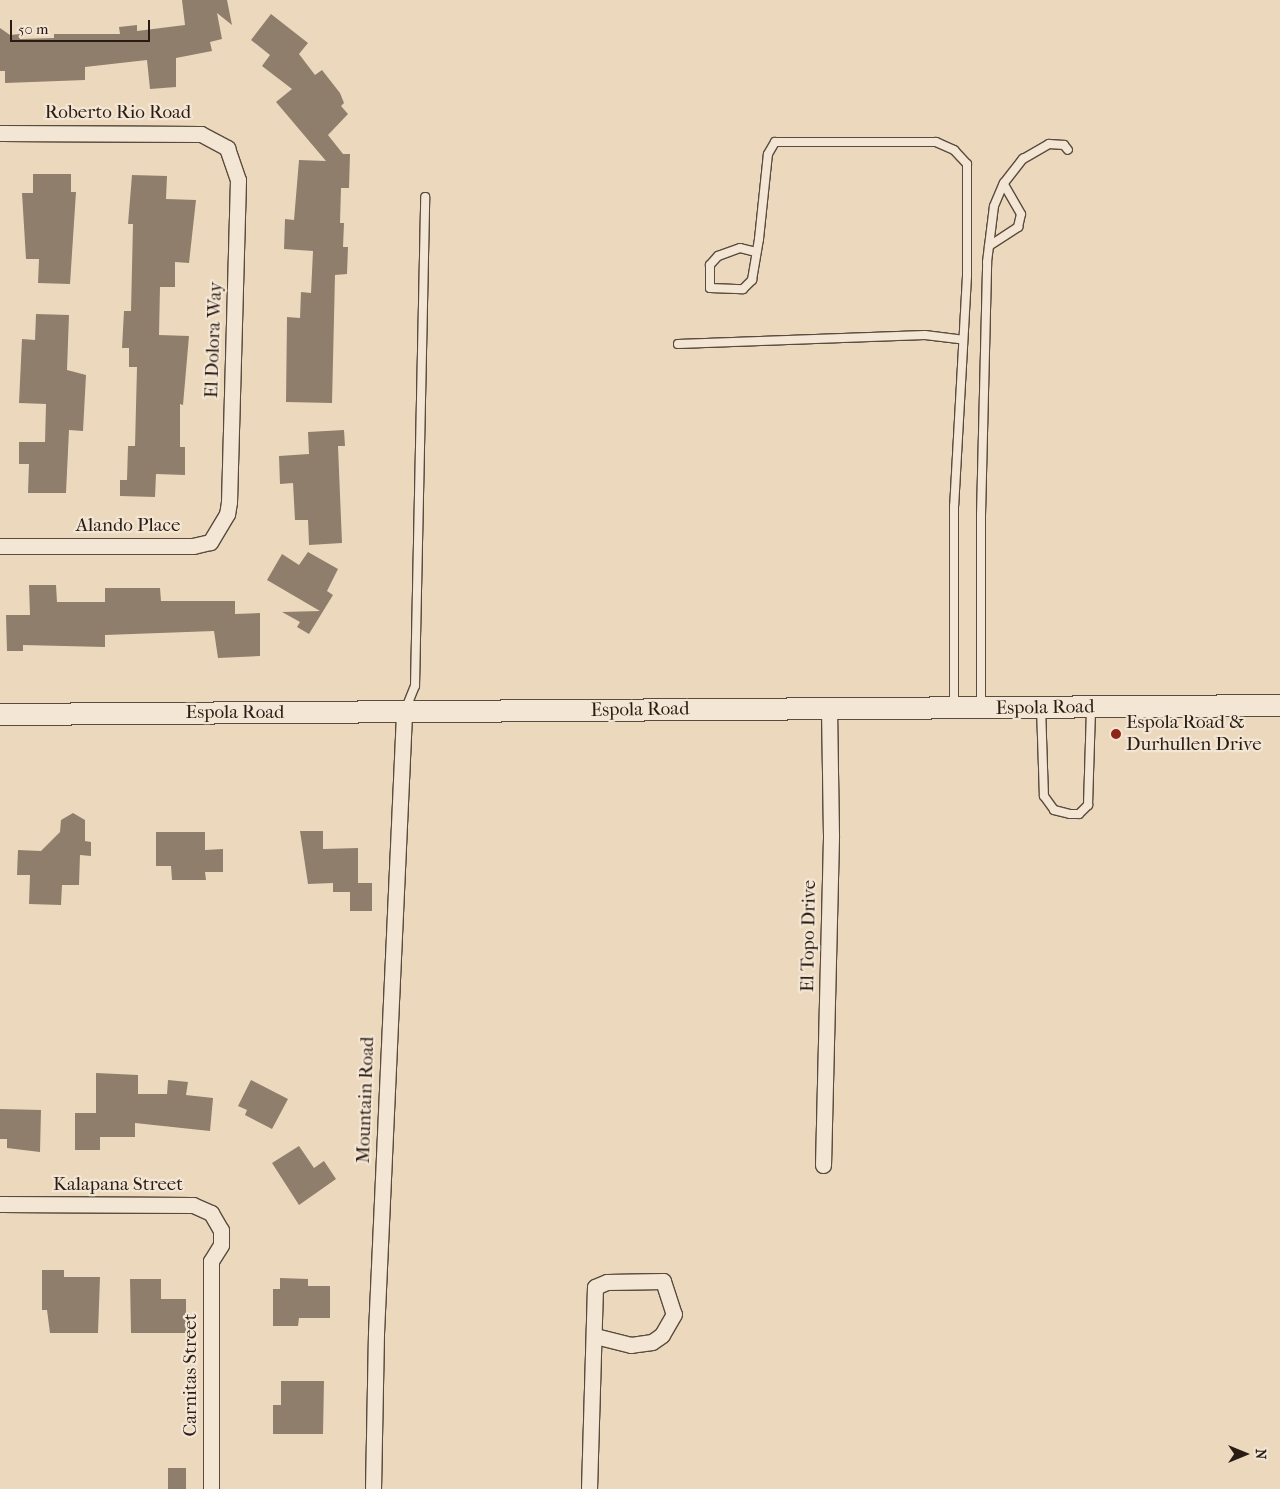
<!DOCTYPE html>
<style>
body{margin:0}
#map{position:relative;width:1280px;height:1489px;overflow:hidden;background:#ecd9bd;font-family:"IM FELL French Canon",serif}
div>[style]{position:absolute}
.building>*{inset:0;background:#8f7e6c}
.roads{filter:drop-shadow(1px 0 #5a4b3e) drop-shadow(-1px 0 #5a4b3e) drop-shadow(0 1px #5a4b3e) drop-shadow(0 -1px #5a4b3e)}
.lane>*{height:8px;margin:-4px;padding:0 4px;transform-origin:4px;border-radius:4px;background:#f3e6d4}
.street>*{height:15px;margin:-7.5px;padding:0 7.5px;transform-origin:7.5px;border-radius:7.5px;background:#f3e6d4}
.secondary>*{height:21px;margin:-10.5px;padding:0 10.5px;transform-origin:10.5px;border-radius:10.5px;background:#f3e6d4}
.dots>*{width:14px;height:14px;translate:-50% -50%;box-sizing:border-box;border:2px solid #f3e6d4;border-radius:50%}
span{translate:-50% -50%;white-space:nowrap;text-align:center;line-height:1.15;-webkit-text-stroke:4.5px #f3e6d4;paint-order:stroke}
.street-label{font-size:19px;color:#2a1c14}
.poi-label{font-size:19px;color:#2a1c14}
.left{translate:0 -50%;text-align:left}
.north{position:absolute;left:1220px;top:1429px;width:50px;height:50px;-webkit-text-stroke:4px #f3e6d4;paint-order:stroke;rotate:90deg;font-size:14px;font-weight:700;line-height:20px;text-align:center;color:#2a1c14}
.north::after{content:'';display:block;margin:auto;width:18px;height:22px;background:#2a1c14;clip-path:polygon(50% 0,100% 100%,50% 72%,0 100%)}
.scale{position:absolute;left:10px;top:20px;width:140px;height:22px;box-sizing:border-box;border:2px solid #2a1c14;border-top:0;padding-left:6px;font-size:15px;line-height:18px;white-space:nowrap;color:#2a1c14;-webkit-text-stroke:4px #f3e6d4;paint-order:stroke}
</style>
<div id="map">
<div class="building">
<div style="clip-path:polygon(182px 0,227px 0,232px 25px,217px 13px,222px 39px,210px 42px,212px 51px,176px 58px,176px 87px,150px 89px,147px 60px,85px 67px,85px 80px,5px 83px,5px 71px,0 71px,0 28px,10px 35px,20px 34px,20px 39px,54px 38px,54px 34px,120px 34px,119px 27px,137px 25px,137px 31px,185px 25px)"></div>
<div style="clip-path:polygon(271px 14px,308px 43px,299px 54px,315px 75px,322px 70px,340px 93px,344px 103px,341px 106px,348px 114px,328px 135px,343px 154px,350px 154px,349px 188px,341px 188px,340px 223px,344px 223px,343px 247px,348px 247px,347px 274px,335px 275px,332px 403px,286px 402px,287px 317px,300px 318px,301px 292px,311px 293px,313px 251px,284px 249px,285px 219px,294px 220px,299px 160px,326px 161px,276px 102px,292px 89px,262px 66px,270px 55px,251px 40px)"></div>
<div style="clip-path:polygon(33px 174px,71px 174px,71px 192px,76px 192px,70px 284px,38px 283px,39px 259px,26px 259px,22px 193px,33px 193px)"></div>
<div style="clip-path:polygon(132px 175px,167px 176px,166px 199px,196px 200px,189px 263px,175px 262px,175px 287px,160px 287px,159px 335px,189px 336px,183px 405px,180px 404px,180px 447px,185px 447px,185px 475px,156px 474px,155px 497px,120px 496px,120px 480px,127px 480px,128px 446px,135px 446px,137px 367px,129px 367px,129px 348px,122px 348px,124px 311px,131px 311px,133px 224px,128px 224px)"></div>
<div style="clip-path:polygon(36px 314px,69px 315px,67px 370px,86px 375px,83px 431px,69px 430px,66px 493px,28px 493px,29px 464px,19px 464px,19px 442px,45px 442px,46px 404px,19px 403px,22px 339px,35px 340px)"></div>
<div style="clip-path:polygon(344px 430px,345px 446px,338px 446px,342px 543px,309px 545px,308px 520px,295px 520px,293px 483px,280px 484px,279px 456px,309px 454px,308px 432px)"></div>
<div style="clip-path:polygon(308px 552px,338px 569px,327px 591px,333px 595px,309px 634px,297px 627px,300px 622px,282px 612px,320px 611px,267px 580px,282px 554px,299px 565px)"></div>
<div style="clip-path:polygon(29px 585px,56px 585px,57px 602px,105px 602px,105px 588px,160px 588px,161px 601px,235px 601px,235px 614px,260px 613px,260px 656px,218px 658px,214px 631px,105px 635px,105px 647px,23px 645px,23px 651px,7px 651px,6px 615px,30px 615px)"></div>
<div style="clip-path:polygon(73px 813px,85px 820px,85px 841px,91px 842px,91px 856px,80px 855px,79px 885px,62px 885px,61px 905px,29px 904px,30px 875px,17px 875px,18px 850px,41px 851px,60px 832px,61px 820px)"></div>
<div style="clip-path:polygon(300px 831px,323px 831px,323px 849px,358px 848px,358px 883px,372px 883px,372px 911px,350px 911px,350px 892px,333px 892px,333px 883px,308px 884px)"></div>
<div style="clip-path:polygon(156px 832px,205px 832px,205px 850px,223px 849px,223px 872px,205px 872px,206px 880px,172px 880px,171px 866px,156px 866px)"></div>
<div style="clip-path:polygon(96px 1073px,138px 1075px,138px 1094px,167px 1094px,168px 1080px,188px 1082px,186px 1095px,213px 1098px,210px 1131px,135px 1123px,135px 1137px,100px 1137px,100px 1150px,75px 1150px,75px 1113px,96px 1113px)"></div>
<div style="clip-path:polygon(251px 1080px,288px 1099px,272px 1129px,245px 1115px,247px 1110px,238px 1106px)"></div>
<div style="clip-path:polygon(0 1109px,41px 1110px,40px 1152px,7px 1148px,7px 1139px,0 1139px)"></div>
<div style="clip-path:polygon(299px 1146px,314px 1168px,324px 1161px,336px 1179px,299px 1205px,272px 1163px)"></div>
<div style="clip-path:polygon(42px 1270px,64px 1270px,64px 1277px,100px 1277px,98px 1333px,50px 1333px,47px 1310px,42px 1310px)"></div>
<div style="clip-path:polygon(280px 1278px,308px 1279px,308px 1286px,330px 1286px,330px 1318px,299px 1318px,298px 1326px,273px 1326px,273px 1289px,280px 1289px)"></div>
<div style="clip-path:polygon(130px 1279px,161px 1279px,161px 1299px,186px 1299px,186px 1333px,131px 1333px)"></div>
<div style="clip-path:polygon(281px 1381px,324px 1381px,323px 1434px,273px 1434px,273px 1405px,281px 1405px)"></div>
<div style="clip-path:polygon(168px 1468px,186px 1468px,186px 1489px,168px 1489px)"></div>
</div>
<div class="roads">
<div class="lane">
<div style="left:989px;top:246px;width:35px;rotate:-33deg"></div>
<div style="left:1018px;top:227px;width:13px;rotate:-77deg"></div>
<div style="left:1021px;top:214px;width:34px;rotate:-120deg"></div>
<div style="left:756px;top:252px;width:16px;rotate:-166deg"></div>
<div style="left:740px;top:248px;width:23px;rotate:160deg"></div>
<div style="left:718px;top:256px;width:12px;rotate:132deg"></div>
<div style="left:710px;top:265px;width:23px;rotate:90deg"></div>
<div style="left:710px;top:288px;width:33px;rotate:2deg"></div>
<div style="left:743px;top:289px;width:13px;rotate:-45deg"></div>
<div style="left:752px;top:280px;width:42px;rotate:-80.3deg"></div>
<div style="left:759px;top:239px;width:85px;rotate:-84deg"></div>
<div style="left:768px;top:154px;width:14px;rotate:-60deg"></div>
<div style="left:775px;top:142px;width:161px"></div>
<div style="left:936px;top:142px;width:20px;rotate:24deg"></div>
<div style="left:954px;top:150px;width:19px;rotate:47deg"></div>
<div style="left:967px;top:164px;width:112px;rotate:90deg"></div>
<div style="left:967px;top:276px;width:230px;rotate:93.2deg"></div>
<div style="left:954px;top:506px;width:201px;rotate:90deg"></div>
<div style="left:678px;top:344px;width:247px;rotate:-2.1deg"></div>
<div style="left:925px;top:335px;width:38px;rotate:7deg"></div>
<div style="left:981px;top:706px;width:191px;rotate:-90deg"></div>
<div style="left:981px;top:515px;width:253px;rotate:-88.6deg"></div>
<div style="left:987px;top:262px;width:56px;rotate:-82.9deg"></div>
<div style="left:994px;top:206px;width:25px;rotate:-67deg"></div>
<div style="left:1004px;top:183px;width:31px;rotate:-52deg"></div>
<div style="left:1023px;top:159px;width:30px;rotate:-30deg"></div>
<div style="left:1049px;top:144px;width:15px;rotate:4deg"></div>
<div style="left:1064px;top:145px;width:6px;rotate:51deg"></div>
<div style="left:1041px;top:707px;width:89px;rotate:88.1deg"></div>
<div style="left:1044px;top:796px;width:17px;rotate:54deg"></div>
<div style="left:1054px;top:810px;width:16px;rotate:14deg"></div>
<div style="left:1070px;top:814px;width:9px"></div>
<div style="left:1079px;top:814px;width:13px;rotate:-45deg"></div>
<div style="left:1088px;top:805px;width:97px;rotate:-88.2deg"></div>
<div style="left:406px;top:708px;width:24px;rotate:-68deg"></div>
<div style="left:415px;top:686px;width:489px;rotate:-88.8deg"></div>
</div>
<div class="street">
<div style="left:0;top:133px;width:201px;rotate:0.3deg"></div>
<div style="left:201px;top:134px;width:30px;rotate:28deg"></div>
<div style="left:227px;top:148px;width:34px;rotate:71deg"></div>
<div style="left:238px;top:180px;width:322px;rotate:91.6deg"></div>
<div style="left:229px;top:502px;width:12px;rotate:99deg"></div>
<div style="left:227px;top:514px;width:33px;rotate:121deg"></div>
<div style="left:210px;top:542px;width:17px;rotate:167deg"></div>
<div style="left:193px;top:546px;width:193px;rotate:180deg"></div>
<div style="left:823px;top:1165px;width:330px;rotate:-88.6deg"></div>
<div style="left:831px;top:835px;width:126px;rotate:-90.9deg"></div>
<div style="left:0;top:1204px;width:193px;rotate:0.3deg"></div>
<div style="left:193px;top:1205px;width:20px;rotate:24deg"></div>
<div style="left:211px;top:1213px;width:20px;rotate:60deg"></div>
<div style="left:221px;top:1230px;width:15px;rotate:90deg"></div>
<div style="left:221px;top:1245px;width:19px;rotate:122deg"></div>
<div style="left:211px;top:1261px;width:228px;rotate:90deg"></div>
<div style="left:373px;top:1489px;width:156px;rotate:-88.9deg"></div>
<div style="left:376px;top:1333px;width:621px;rotate:-87.41deg"></div>
<div style="left:589px;top:1489px;width:202px;rotate:-88.3deg"></div>
<div style="left:595px;top:1287px;width:13px;rotate:-23deg"></div>
<div style="left:607px;top:1282px;width:56px;rotate:-1deg"></div>
<div style="left:663px;top:1281px;width:35px;rotate:72deg"></div>
<div style="left:674px;top:1314px;width:24px;rotate:120deg"></div>
<div style="left:662px;top:1335px;width:12px;rotate:145deg"></div>
<div style="left:652px;top:1342px;width:21px;rotate:172deg"></div>
<div style="left:631px;top:1345px;width:38px;rotate:-166deg"></div>
</div>
<div class="secondary">
<div style="left:0;top:714px;width:1280px;rotate:-0.4deg"></div>
</div>
</div>
<div class="dots">
<div style="left:1116px;top:734px;background:#8f2418"></div>
</div>
<div class="street-label">
<span style="left:118px;top:113px">Roberto Rio Road</span>
<span style="left:214px;top:340px;rotate:-88deg">El Dolora Way</span>
<span style="left:128px;top:526px">Alando Place</span>
<span style="left:1045px;top:708px;rotate:-1deg">Espola Road</span>
<span style="left:640px;top:710px;rotate:-1deg">Espola Road</span>
<span style="left:235px;top:713px">Espola Road</span>
<span style="left:809px;top:936px;rotate:-89deg">El Topo Drive</span>
<span style="left:366px;top:1100px;rotate:-88deg">Mountain Road</span>
<span style="left:118px;top:1185px">Kalapana Street</span>
<span style="left:191px;top:1375px;rotate:-90deg">Carnitas Street</span>
</div>
<div class="poi-label">
<span class="left" style="left:1126px;top:734px">Espola Road &amp;<br>Durhullen Drive</span>
</div>
<div class="north">N</div>
<div class="scale">50 m</div>
</div>
